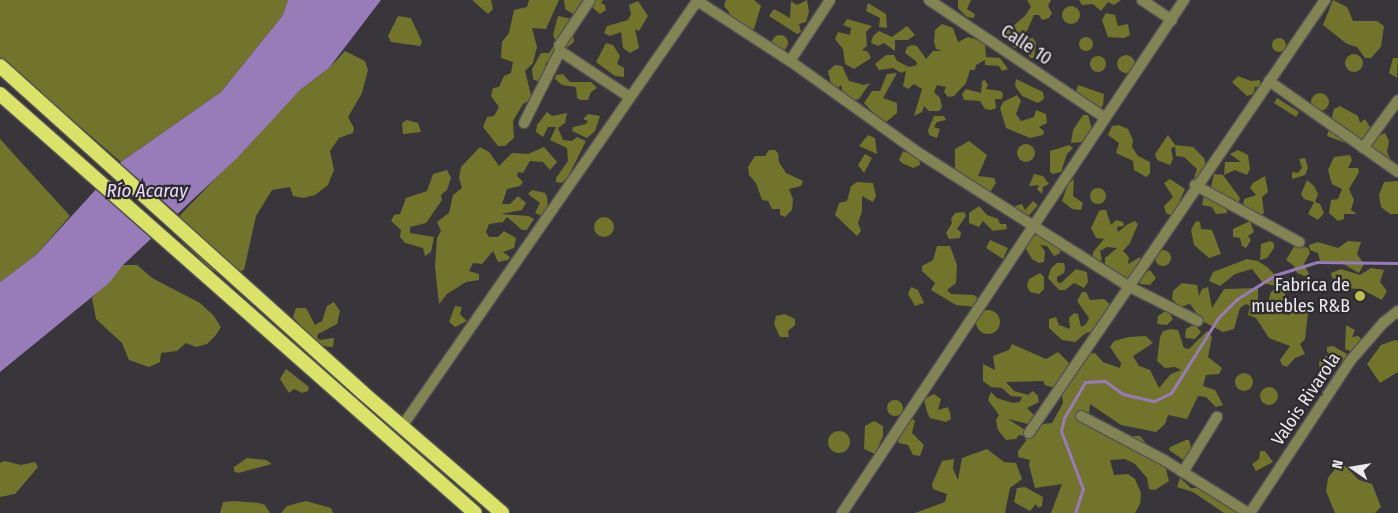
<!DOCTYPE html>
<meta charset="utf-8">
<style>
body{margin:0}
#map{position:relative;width:1398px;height:513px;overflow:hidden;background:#38363a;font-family:"Fira Sans Condensed",sans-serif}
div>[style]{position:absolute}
.forest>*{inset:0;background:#71742a}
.round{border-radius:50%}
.water>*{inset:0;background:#987bb9}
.pier>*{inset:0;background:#38363a}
.stream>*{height:3px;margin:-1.5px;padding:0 1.5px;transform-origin:1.5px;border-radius:1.5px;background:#987bb9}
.roads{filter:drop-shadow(1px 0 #545356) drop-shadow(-1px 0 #545356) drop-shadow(0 1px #545356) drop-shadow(0 -1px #545356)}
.minor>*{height:10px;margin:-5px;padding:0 5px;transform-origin:5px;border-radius:5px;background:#828553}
.trunk>*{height:14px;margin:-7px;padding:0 7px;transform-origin:7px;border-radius:7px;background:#dbe268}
.dots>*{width:14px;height:14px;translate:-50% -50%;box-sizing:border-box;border:2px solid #2e2c30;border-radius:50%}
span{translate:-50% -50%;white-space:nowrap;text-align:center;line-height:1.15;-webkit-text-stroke:4.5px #2e2c30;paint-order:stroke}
.street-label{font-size:18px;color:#eae9ec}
.poi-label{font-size:18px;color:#eae9ec}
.right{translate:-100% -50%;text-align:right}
.water-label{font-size:19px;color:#ebdbff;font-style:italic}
.north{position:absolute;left:1328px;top:443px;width:50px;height:50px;-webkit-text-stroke:4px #2e2c30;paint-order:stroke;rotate:283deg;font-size:14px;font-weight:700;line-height:20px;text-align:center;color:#eae9ec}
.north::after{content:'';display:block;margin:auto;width:18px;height:22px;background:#eae9ec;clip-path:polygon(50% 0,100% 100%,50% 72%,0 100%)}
</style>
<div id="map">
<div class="forest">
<div style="clip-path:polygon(0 0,288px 0,283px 15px,221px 92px,121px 162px,0 57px)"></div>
<div style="clip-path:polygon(472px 0,491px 0,493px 9px,488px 14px)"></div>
<div style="clip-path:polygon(529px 0,559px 0,546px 29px,532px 28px,537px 47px,533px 63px,525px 71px,532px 99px,523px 104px,513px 121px,514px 138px,505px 146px,498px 146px,483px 127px,487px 117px,494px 116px,499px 107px,491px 96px,493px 88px,499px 87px,504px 76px,511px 73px,513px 62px,501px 58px,502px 42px,509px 33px,514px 10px,527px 7px)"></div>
<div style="clip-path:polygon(564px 0,603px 0,601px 3px,605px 5px,606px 10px,600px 14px,593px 8px,573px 14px,565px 9px)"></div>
<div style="clip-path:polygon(726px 0,754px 0,761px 6px,754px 29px,750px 31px,730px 23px,729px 12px,724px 6px)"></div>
<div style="clip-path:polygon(807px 0,809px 12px,806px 22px,799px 24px,801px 32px,797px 34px,769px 16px,774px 9px,790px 18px,791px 1px,797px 5px)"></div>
<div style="clip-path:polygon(958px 0,971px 0,967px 9px,975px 14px,974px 18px,967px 17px,958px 8px)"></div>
<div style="clip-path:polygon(1027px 0,1051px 0,1048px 6px,1052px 13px,1049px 18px,1042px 20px,1039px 15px,1034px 15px,1026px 33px,1019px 38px,1033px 38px,1036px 43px,1034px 58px,1030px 58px,1025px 49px,1014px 48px,1006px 32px,1025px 16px,1031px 7px)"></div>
<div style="clip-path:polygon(1079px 0,1121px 0,1114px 5px,1108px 2px,1101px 11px,1093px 4px,1082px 5px)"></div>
<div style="clip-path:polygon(1333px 0,1347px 7px,1353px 21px,1377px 21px,1384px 26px,1381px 47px,1371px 58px,1365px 58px,1357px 47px,1347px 44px,1323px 25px)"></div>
<div style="clip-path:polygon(638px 1px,648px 16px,639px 31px,635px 29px,639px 48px,630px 53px,623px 48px,621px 32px,610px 36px,604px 33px,607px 26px,628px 20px,631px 14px,629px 5px)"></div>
<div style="clip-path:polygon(868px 3px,886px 14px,887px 28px,879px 27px,880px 18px,866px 11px)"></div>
<div class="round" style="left:1062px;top:6px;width:18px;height:18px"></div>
<div style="clip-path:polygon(1106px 13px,1115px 15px,1118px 26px,1128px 24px,1130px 35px,1124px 38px,1108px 37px,1102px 20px)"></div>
<div style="clip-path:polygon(398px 16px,411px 18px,422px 42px,420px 46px,391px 42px,388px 36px)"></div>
<div style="clip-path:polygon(558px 16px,572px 19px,574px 42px,545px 64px,550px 72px,539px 82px,533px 79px,532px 69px,541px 53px,549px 53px,556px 42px,553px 35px)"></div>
<div style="clip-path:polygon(847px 19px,872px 26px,866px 32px,867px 46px,862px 50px,868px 52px,871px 58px,854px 69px,845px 64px,843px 49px,835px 39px,838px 32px,850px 35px,851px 28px,843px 25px)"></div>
<div style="clip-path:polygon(942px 24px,953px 28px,958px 42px,968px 37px,981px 41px,985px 45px,986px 57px,1000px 58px,1008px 69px,1002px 71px,999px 66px,985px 65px,985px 60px,976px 65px,975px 70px,970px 70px,966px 83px,954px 96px,948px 97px,944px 92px,946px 87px,937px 85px,934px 92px,940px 98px,942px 107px,939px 111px,929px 111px,924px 106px,922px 112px,914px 116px,922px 89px,914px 84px,908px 89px,903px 86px,906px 71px,901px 73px,893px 68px,879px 70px,875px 64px,886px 55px,894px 55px,897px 61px,909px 67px,917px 65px,916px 61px,905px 53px,907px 47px,912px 45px,917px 46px,926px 59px,933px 51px,942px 51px,936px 49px,934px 42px,935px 30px)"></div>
<div style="clip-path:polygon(907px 26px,915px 35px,908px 40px,895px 40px,895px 51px,884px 43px,878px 46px,871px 43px,873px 36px,879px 31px,892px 37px)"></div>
<div class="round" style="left:772px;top:35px;width:16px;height:16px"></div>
<div class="round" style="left:1079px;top:37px;width:14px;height:14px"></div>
<div class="round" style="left:1272px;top:38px;width:14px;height:14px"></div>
<div style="clip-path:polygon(606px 43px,613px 45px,620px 56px,617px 64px,624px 68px,624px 77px,615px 76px,596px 62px)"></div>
<div style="clip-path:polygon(345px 51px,365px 61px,368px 70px,362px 93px,348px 117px,354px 128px,353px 133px,339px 138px,330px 151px,334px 170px,328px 185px,315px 195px,303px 198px,293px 196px,290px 187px,272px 190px,256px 216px,244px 270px,225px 277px,211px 269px,168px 228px,300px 90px,329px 68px)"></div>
<div class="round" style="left:1345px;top:54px;width:18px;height:18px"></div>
<div class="round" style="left:1117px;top:55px;width:18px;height:18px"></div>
<div class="round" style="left:1090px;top:56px;width:16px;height:16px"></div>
<div style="clip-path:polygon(1393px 58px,1398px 58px,1397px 78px,1389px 73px)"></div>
<div style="clip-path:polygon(835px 65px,842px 66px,849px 81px,864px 85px,870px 83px,859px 99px,851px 101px,843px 94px,841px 85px,838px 88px,831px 84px,828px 71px)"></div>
<div style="clip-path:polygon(897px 73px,883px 98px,897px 103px,897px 113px,886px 122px,879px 119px,864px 103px,872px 91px,880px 91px,887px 74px)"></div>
<div style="clip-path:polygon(563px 74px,570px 82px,591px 82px,597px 88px,591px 92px,588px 100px,581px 100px,577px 98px,576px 87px,562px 85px,555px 79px,556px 75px)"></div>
<div style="clip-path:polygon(1238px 76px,1251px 81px,1260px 80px,1261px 87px,1255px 87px,1253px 94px,1247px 96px,1232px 82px)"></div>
<div style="clip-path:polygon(1016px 79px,1043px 92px,1044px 99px,1038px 103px,1022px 96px,1015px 86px)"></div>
<div style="clip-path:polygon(985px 80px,988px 85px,986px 89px,1001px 91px,1003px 94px,1002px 99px,995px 99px,996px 108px,991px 110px,985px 109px,980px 101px,964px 100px,962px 94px,966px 89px,981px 93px,982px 81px)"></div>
<div style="clip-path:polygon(1078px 85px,1104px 94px,1103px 106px,1098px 109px,1090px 108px,1088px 100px,1075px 95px)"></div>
<div class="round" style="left:1311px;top:93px;width:18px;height:18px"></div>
<div style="clip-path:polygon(1017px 95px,1021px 101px,1016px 114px,1021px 121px,1034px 117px,1036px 110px,1046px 114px,1047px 123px,1039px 127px,1044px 131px,1043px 135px,1030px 138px,1006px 128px,1000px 108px,1003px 102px)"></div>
<div style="clip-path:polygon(1277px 98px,1299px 112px,1296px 117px,1274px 103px)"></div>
<div style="clip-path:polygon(1340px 106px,1358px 116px,1360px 123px,1365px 119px,1371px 129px,1364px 142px,1354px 146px,1327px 136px,1334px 109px)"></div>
<div style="clip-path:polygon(547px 112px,552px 116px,567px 113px,565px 123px,558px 128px,563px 140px,572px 141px,577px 137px,586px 141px,568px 177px,562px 183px,556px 182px,556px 178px,568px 161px,567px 148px,550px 140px,556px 127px,548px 127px,543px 137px,536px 132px,537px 125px)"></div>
<div style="clip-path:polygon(588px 114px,600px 116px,595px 131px,587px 138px,572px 131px,573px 127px,586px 124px,588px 121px,583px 119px)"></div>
<div style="clip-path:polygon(1083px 115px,1088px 115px,1092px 129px,1082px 142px,1071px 143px,1073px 130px)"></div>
<div style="clip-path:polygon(934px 116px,944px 116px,946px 120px,937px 122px,934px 127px,940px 129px,937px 138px,929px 135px,928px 130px)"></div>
<div style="clip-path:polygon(407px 120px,418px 123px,421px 132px,403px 134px,402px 123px)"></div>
<div style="clip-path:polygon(1119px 125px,1128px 129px,1133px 140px,1132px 147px,1138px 156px,1150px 162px,1150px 174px,1146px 177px,1134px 170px,1133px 161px,1116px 153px,1119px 143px,1108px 135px,1112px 126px)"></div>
<div style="clip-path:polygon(1385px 133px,1389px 141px,1387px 152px,1391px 160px,1387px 161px,1369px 152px,1376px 137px)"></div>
<div style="clip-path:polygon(868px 135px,875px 138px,877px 154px,859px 146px)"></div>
<div style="clip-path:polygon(1168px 135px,1175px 145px,1193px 147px,1204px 158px,1207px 170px,1205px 180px,1193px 181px,1197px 169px,1184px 157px,1176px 156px,1175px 146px,1171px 149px,1173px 159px,1170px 165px,1157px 160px,1155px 154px)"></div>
<div style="clip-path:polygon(0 139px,70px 216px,36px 255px,0 282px)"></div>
<div style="clip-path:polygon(969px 141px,987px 155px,978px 176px,994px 178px,996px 183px,990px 192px,955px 170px,955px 149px)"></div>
<div class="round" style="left:1017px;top:144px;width:18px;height:18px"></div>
<div style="clip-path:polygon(1069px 145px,1073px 148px,1067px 154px,1061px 172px,1053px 174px,1050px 172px,1050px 151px)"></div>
<div style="clip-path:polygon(480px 147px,489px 152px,499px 166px,512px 153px,528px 154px,544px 147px,557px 162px,550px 170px,543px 162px,530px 161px,523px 173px,518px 172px,517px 176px,523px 182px,520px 186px,507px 189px,502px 204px,510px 204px,518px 196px,526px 203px,522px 210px,501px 214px,529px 216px,534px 219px,527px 230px,522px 230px,507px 217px,503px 222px,489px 224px,486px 232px,489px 237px,498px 237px,504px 231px,516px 238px,514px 248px,503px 252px,510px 257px,508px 260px,498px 262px,493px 251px,482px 264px,473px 263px,469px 271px,479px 274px,479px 280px,466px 282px,447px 294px,439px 304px,435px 267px,437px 238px,441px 231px,437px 222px,449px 213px,453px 195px,462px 188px,459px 178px,461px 167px)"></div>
<div style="clip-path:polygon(769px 150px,775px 150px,778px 153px,779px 162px,786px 173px,803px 181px,801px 186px,789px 189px,793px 199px,792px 210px,785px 217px,780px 215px,780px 209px,772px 209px,768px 201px,762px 200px,756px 183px,749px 175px,748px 167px,755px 156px,765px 156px)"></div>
<div style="clip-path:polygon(1238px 150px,1248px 155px,1250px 169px,1247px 175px,1235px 170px,1224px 175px,1225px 162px,1241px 162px,1230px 154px)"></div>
<div style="clip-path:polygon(903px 151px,919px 158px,920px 165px,913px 168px,902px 163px,899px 160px)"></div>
<div style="clip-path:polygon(865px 154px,872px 158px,864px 173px,858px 165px)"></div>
<div style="clip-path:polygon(1350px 155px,1352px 160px,1348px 168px,1358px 168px,1359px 172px,1349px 189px,1354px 200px,1351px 210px,1357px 214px,1344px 214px,1344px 219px,1338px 221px,1329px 213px,1331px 200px,1338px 199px,1342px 189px,1332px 184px,1328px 170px,1334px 157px)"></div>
<div style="clip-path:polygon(1305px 158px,1308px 168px,1305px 175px,1292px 179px,1292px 172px,1298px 173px,1302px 168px,1299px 159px)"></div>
<div style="clip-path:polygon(447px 170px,451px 178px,447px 190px,441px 195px,442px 200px,426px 223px,410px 227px,410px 233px,434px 237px,431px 252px,425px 256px,423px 248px,405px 243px,400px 237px,401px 230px,391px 221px,394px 215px,400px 214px,406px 198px,427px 191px,433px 174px)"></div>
<div style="clip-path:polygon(1034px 174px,1043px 176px,1049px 184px,1043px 187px,1042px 194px,1037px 189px,1039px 185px,1029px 186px)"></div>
<div style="clip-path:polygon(1214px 174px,1223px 175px,1240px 198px,1237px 208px,1229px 203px,1229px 197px,1214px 191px,1211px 187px)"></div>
<div style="clip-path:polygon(1265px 176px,1268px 192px,1262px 197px,1264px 213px,1258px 217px,1245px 212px,1243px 205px,1244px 199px,1256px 195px,1250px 188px,1253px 183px)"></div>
<div style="clip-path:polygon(1074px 179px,1073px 196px,1083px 203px,1081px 210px,1072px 209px,1062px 201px,1068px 184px)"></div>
<div style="clip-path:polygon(1170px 179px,1185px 189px,1180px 200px,1185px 206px,1175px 217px,1166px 213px,1164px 206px,1173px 197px,1164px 183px)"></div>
<div style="clip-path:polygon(1307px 180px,1314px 186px,1318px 194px,1315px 202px,1320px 204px,1324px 213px,1318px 220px,1308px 214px,1314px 202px,1304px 199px,1301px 194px)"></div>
<div style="clip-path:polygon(1398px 181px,1398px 214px,1390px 214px,1381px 207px,1379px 195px,1384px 182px)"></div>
<div style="clip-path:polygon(857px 182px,873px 183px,876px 196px,873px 202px,862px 196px,862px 211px,858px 223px,861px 231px,857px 236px,835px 215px,839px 203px,847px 201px,851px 186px)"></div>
<div class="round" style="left:1090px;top:188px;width:16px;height:16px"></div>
<div style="clip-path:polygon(532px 190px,545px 193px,547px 197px,548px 209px,542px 216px,535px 213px,540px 203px,528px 194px)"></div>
<div style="clip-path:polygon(1204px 195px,1227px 208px,1227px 213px,1216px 214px,1212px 207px,1202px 205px)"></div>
<div style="clip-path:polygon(1033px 201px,1038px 205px,1027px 218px,1014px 212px,1015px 206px,1022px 204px,1025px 210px)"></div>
<div style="clip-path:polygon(979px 206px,987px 215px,998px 219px,1000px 224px,1006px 224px,1007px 229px,993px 231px,983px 221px,979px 227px,969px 223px,969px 213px)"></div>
<div style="clip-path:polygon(1102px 210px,1106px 210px,1111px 225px,1116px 220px,1123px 222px,1124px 226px,1117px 227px,1118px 232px,1128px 224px,1135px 221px,1138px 224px,1130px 243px,1123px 251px,1129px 257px,1128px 264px,1140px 257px,1140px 263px,1129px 279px,1105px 268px,1105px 258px,1117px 248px,1107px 247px,1100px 251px,1102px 260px,1098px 262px,1093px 257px,1093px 252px,1104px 239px,1096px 238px,1091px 228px,1099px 211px)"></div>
<div style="clip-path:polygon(964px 212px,966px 216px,957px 229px,961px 232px,960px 238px,949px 239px,946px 233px,952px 223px,951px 219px,955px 213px)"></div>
<div class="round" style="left:594px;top:217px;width:20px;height:20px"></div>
<div style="clip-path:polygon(1196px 221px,1200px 222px,1201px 229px,1212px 230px,1221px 254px,1209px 258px,1194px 245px,1191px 230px)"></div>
<div style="clip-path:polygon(1250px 221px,1254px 232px,1248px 236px,1251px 240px,1246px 248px,1242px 246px,1240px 238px,1233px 237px,1233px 229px)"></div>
<div style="clip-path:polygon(1044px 231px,1062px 248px,1059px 254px,1054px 256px,1047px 246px,1040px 245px,1045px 251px,1044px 262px,1039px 263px,1032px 259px,1026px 249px,1029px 239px)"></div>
<div style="clip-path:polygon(990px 240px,1008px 248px,1003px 259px,986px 248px)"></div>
<div style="clip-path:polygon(1270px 241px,1274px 243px,1274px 248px,1267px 258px,1260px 260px,1261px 244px)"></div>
<div style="clip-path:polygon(1348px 241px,1361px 242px,1357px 254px,1364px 264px,1359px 273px,1338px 261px,1320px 261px,1318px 253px,1310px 250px,1309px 245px,1318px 242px,1338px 248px)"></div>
<div style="clip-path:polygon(1295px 245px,1308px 248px,1310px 253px,1304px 264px,1309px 274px,1307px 277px,1297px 273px,1294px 266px,1286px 260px)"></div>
<div style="clip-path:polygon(937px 246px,950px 246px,957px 265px,956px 283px,947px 290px,951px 294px,974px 295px,980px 300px,977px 307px,956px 305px,931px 290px,935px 283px,922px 271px,922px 266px,933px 260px)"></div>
<div class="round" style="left:1155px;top:250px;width:16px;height:16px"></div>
<div style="clip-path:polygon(1247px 259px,1258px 261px,1267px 267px,1278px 278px,1275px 286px,1263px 283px,1252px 269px,1235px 274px,1220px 286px,1209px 281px,1213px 272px)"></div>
<div style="clip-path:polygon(1057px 263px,1064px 263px,1065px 268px,1064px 273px,1057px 277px,1057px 282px,1061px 283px,1076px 269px,1087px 272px,1088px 282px,1084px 288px,1074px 283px,1065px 290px,1059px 290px,1048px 278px,1051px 268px)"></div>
<div style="clip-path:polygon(123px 265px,137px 265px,152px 278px,200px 303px,213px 315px,221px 327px,216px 335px,207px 344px,196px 347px,186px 343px,177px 351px,161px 353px,160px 362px,149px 367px,129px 360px,122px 343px,96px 319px,92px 298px)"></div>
<div style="clip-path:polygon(1371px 268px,1384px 270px,1380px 282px,1387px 291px,1382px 300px,1361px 289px,1342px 288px,1340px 280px,1332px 278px,1331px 273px,1341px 269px,1360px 275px)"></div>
<div style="clip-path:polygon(1150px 270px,1156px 278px,1150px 285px,1140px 284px,1141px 275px)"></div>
<div style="clip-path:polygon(1040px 273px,1044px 277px,1044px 289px,1039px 294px,1030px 292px,1027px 286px,1029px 279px)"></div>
<div style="clip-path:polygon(1182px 283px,1197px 285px,1199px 296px,1202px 289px,1208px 287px,1212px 308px,1224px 289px,1258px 288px,1258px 304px,1266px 308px,1271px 292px,1279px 286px,1285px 293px,1284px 311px,1289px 316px,1286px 308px,1292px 304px,1305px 306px,1308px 313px,1305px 339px,1300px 344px,1305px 354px,1295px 358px,1287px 367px,1282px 365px,1280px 360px,1290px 346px,1269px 338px,1256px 318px,1248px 315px,1250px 306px,1246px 304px,1240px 308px,1234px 329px,1223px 332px,1202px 321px,1190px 304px,1180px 307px,1172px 299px,1173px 291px)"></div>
<div style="clip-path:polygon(911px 287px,918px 290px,924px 303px,915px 306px,908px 294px)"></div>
<div style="clip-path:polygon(1082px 292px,1086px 292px,1090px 300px,1104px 299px,1111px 305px,1096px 331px,1086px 333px,1075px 342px,1062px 340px,1049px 328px,1049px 319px,1056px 317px,1059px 325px,1070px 329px,1069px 318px,1074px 313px,1078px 314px,1081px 327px,1086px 324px,1089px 318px,1077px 301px)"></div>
<div style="clip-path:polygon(334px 302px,340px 311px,337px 324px,318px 334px,317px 338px,320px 340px,334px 338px,333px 347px,329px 347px,315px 343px,293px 317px,296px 308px,306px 308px,315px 325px,322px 321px,327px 306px)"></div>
<div style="clip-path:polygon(455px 306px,462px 307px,460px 314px,467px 321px,455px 327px,449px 322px)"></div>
<div style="clip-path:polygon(1167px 310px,1173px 319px,1167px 325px,1157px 324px,1158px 316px)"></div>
<div class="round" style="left:976px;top:310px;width:24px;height:24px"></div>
<div style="clip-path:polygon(785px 314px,795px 319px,795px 325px,788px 331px,789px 337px,780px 337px,774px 324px,776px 316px)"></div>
<div style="clip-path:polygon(1195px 324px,1201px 332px,1195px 339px,1185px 338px,1186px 329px)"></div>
<div style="clip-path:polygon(1346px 325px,1355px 330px,1352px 337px,1358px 336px,1363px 340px,1353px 352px,1345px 349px)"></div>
<div style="clip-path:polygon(1171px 329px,1178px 330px,1184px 348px,1189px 349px,1207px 331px,1212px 337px,1208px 357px,1222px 368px,1219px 374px,1206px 375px,1203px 386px,1215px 390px,1223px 405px,1216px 407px,1206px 397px,1198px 396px,1187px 419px,1168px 415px,1165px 424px,1156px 432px,1121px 425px,1090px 404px,1089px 415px,1124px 436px,1140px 436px,1150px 448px,1147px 458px,1164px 461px,1169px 481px,1155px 490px,1149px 489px,1147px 478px,1135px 464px,1125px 459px,1110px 460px,1114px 475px,1128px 474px,1135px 479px,1141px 493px,1140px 504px,1135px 513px,1051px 513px,1062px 484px,1035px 488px,1029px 465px,1030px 460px,1018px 457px,1018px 451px,1026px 441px,1024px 436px,1019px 435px,1016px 439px,1006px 440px,998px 430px,996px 420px,999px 415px,988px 400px,991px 392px,997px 398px,1013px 403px,1020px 402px,1022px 397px,1011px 396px,1002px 388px,991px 387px,983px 381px,983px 364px,995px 370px,993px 356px,1009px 350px,1012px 344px,1046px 359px,1058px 352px,1069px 363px,1055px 388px,1045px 385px,1043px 381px,1006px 382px,1014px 391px,1028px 395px,1033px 391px,1038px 396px,1039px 402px,1027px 408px,1036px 417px,1032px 425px,1008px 419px,1033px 435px,1043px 424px,1052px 423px,1063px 403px,1062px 393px,1085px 354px,1095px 353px,1103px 362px,1120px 368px,1121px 363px,1110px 347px,1114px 341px,1129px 337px,1146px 336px,1153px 343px,1133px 356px,1139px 366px,1150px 370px,1166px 402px,1159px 388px,1171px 374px,1181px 370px,1175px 367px,1165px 368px,1157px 361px,1160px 337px,1163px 331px)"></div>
<div style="clip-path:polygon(1395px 340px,1398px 341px,1398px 372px,1380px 383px,1367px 364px,1381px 345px)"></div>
<div style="clip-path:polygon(1333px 346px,1347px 354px,1345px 360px,1342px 361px,1327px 352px,1327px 347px)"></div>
<div class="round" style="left:1319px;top:356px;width:16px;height:16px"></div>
<div style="clip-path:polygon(286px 369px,309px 387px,308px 391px,302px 393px,294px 389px,289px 393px,280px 379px)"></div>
<div class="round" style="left:1235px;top:373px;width:18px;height:18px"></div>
<div class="round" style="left:1260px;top:387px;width:18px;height:18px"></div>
<div style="clip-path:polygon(934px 394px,941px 399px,938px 410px,948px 407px,950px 413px,951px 419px,946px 422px,930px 418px,927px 412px,924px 399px)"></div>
<div class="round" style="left:887px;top:400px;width:16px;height:16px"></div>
<div style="clip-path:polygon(906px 418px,915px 420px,912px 433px,924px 445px,920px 456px,913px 455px,908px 445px,899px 443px,898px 440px)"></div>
<div style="clip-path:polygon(874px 421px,883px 426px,883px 436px,875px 454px,864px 449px,865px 426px)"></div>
<div class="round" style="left:828px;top:431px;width:22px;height:22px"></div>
<div style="clip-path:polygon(1186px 440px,1189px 440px,1191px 448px,1185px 461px,1169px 450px,1170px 447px)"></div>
<div style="clip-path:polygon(987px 449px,1004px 462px,1016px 463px,1022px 479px,1010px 488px,1005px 513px,915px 513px,945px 502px,947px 494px,933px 489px,932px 484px,942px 461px,954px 459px,953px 469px,958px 480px,962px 458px)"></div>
<div style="clip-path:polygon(1260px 451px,1265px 451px,1273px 462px,1256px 471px,1252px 464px,1259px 459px)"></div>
<div style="clip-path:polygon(247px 458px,266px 460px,272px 464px,238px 473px,234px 471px,234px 467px)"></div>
<div style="clip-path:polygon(4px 461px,21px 465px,35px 462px,38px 467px,15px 494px,0 497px,0 463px)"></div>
<div style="clip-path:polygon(1345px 466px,1359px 480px,1372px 484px,1381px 507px,1375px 513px,1335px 513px,1326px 491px,1328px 478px,1335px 469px)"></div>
<div style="clip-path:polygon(1180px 478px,1191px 488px,1203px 488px,1207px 495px,1213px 493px,1237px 513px,1224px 513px,1193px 492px,1177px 487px)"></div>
<div style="clip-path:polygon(1025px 487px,1043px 497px,1042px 506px,1038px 508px,1036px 504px,1030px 511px,1014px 502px,1017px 488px)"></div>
<div style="clip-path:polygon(234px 501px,259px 503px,265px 505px,270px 513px,220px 513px,223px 502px)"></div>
<div style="clip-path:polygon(306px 501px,331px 508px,333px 513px,281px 513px,287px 506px)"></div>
</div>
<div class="water">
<div style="clip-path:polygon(288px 0,381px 0,329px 68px,300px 90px,237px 158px,123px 265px,109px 283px,0 372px,0 282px,36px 255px,121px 162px,221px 92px,283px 15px)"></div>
</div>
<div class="pier">
<div style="clip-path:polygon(118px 161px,180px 216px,153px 240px,94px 188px)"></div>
</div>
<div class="stream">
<div style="left:1075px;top:513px;width:25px;rotate:-72deg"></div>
<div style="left:1083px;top:489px;width:62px;rotate:-110.8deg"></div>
<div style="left:1061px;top:431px;width:13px;rotate:-77deg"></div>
<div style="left:1064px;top:418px;width:42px;rotate:-59.7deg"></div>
<div style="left:1085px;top:382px;width:20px;rotate:-3deg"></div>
<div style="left:1105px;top:381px;width:22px;rotate:36deg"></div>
<div style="left:1123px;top:394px;width:32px;rotate:13deg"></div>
<div style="left:1154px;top:401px;width:19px;rotate:-25deg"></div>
<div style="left:1171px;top:393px;width:89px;rotate:-57.9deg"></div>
<div style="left:1218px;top:318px;width:27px;rotate:-45deg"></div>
<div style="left:1237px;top:299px;width:45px;rotate:-32.3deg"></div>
<div style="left:1275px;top:275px;width:44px;rotate:-17.2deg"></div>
<div style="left:1317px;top:262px;width:81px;rotate:0.7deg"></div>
</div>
<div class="roads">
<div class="minor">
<div style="left:590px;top:0;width:55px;rotate:124deg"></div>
<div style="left:559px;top:46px;width:5px;rotate:79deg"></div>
<div style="left:560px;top:51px;width:82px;rotate:33.5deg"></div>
<div style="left:696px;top:0;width:112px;rotate:33deg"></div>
<div style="left:790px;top:61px;width:162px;rotate:35.5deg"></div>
<div style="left:922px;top:155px;width:130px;rotate:32.5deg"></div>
<div style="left:1032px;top:225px;width:114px;rotate:32.4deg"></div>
<div style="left:1128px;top:286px;width:78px;rotate:26.6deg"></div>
<div style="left:929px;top:0;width:212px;rotate:33.8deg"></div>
<div style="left:1142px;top:0;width:36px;rotate:34deg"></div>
<div style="left:790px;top:61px;width:73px;rotate:-56.7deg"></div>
<div style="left:1269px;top:81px;width:158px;rotate:35.2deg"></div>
<div style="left:524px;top:123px;width:80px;rotate:-63.4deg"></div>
<div style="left:1363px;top:148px;width:59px;rotate:-53.9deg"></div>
<div style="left:1195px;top:185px;width:119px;rotate:28.7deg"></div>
<div style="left:1081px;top:416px;width:94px;rotate:27.9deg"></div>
<div style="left:1164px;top:460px;width:99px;rotate:32.2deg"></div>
<div style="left:403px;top:425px;width:516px;rotate:-55.26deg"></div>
<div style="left:1029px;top:433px;width:525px;rotate:-55.64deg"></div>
<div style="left:1183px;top:472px;width:65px;rotate:-58.3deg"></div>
<div style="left:842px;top:513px;width:617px;rotate:-56.31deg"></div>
<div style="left:1250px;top:513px;width:183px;rotate:-56.6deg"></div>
<div style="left:1351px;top:360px;width:49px;rotate:-49.1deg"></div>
<div style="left:1383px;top:323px;width:19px;rotate:-39deg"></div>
</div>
<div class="trunk">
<div style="left:0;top:66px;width:487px;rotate:42deg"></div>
<div style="left:362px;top:392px;width:185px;rotate:40.8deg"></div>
<div style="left:0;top:94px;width:633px;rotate:41.42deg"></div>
</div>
</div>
<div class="dots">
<div style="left:1360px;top:296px;background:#bac045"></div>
</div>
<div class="street-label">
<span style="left:1026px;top:45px;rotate:34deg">Calle 10</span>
<span style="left:1306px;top:399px;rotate:-56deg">Valois Rivarola</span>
</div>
<div class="poi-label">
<span class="right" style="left:1350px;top:296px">Fabrica de<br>muebles R&amp;B</span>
</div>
<div class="water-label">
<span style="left:147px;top:191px">Río Acaray</span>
</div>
<div class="north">N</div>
</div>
